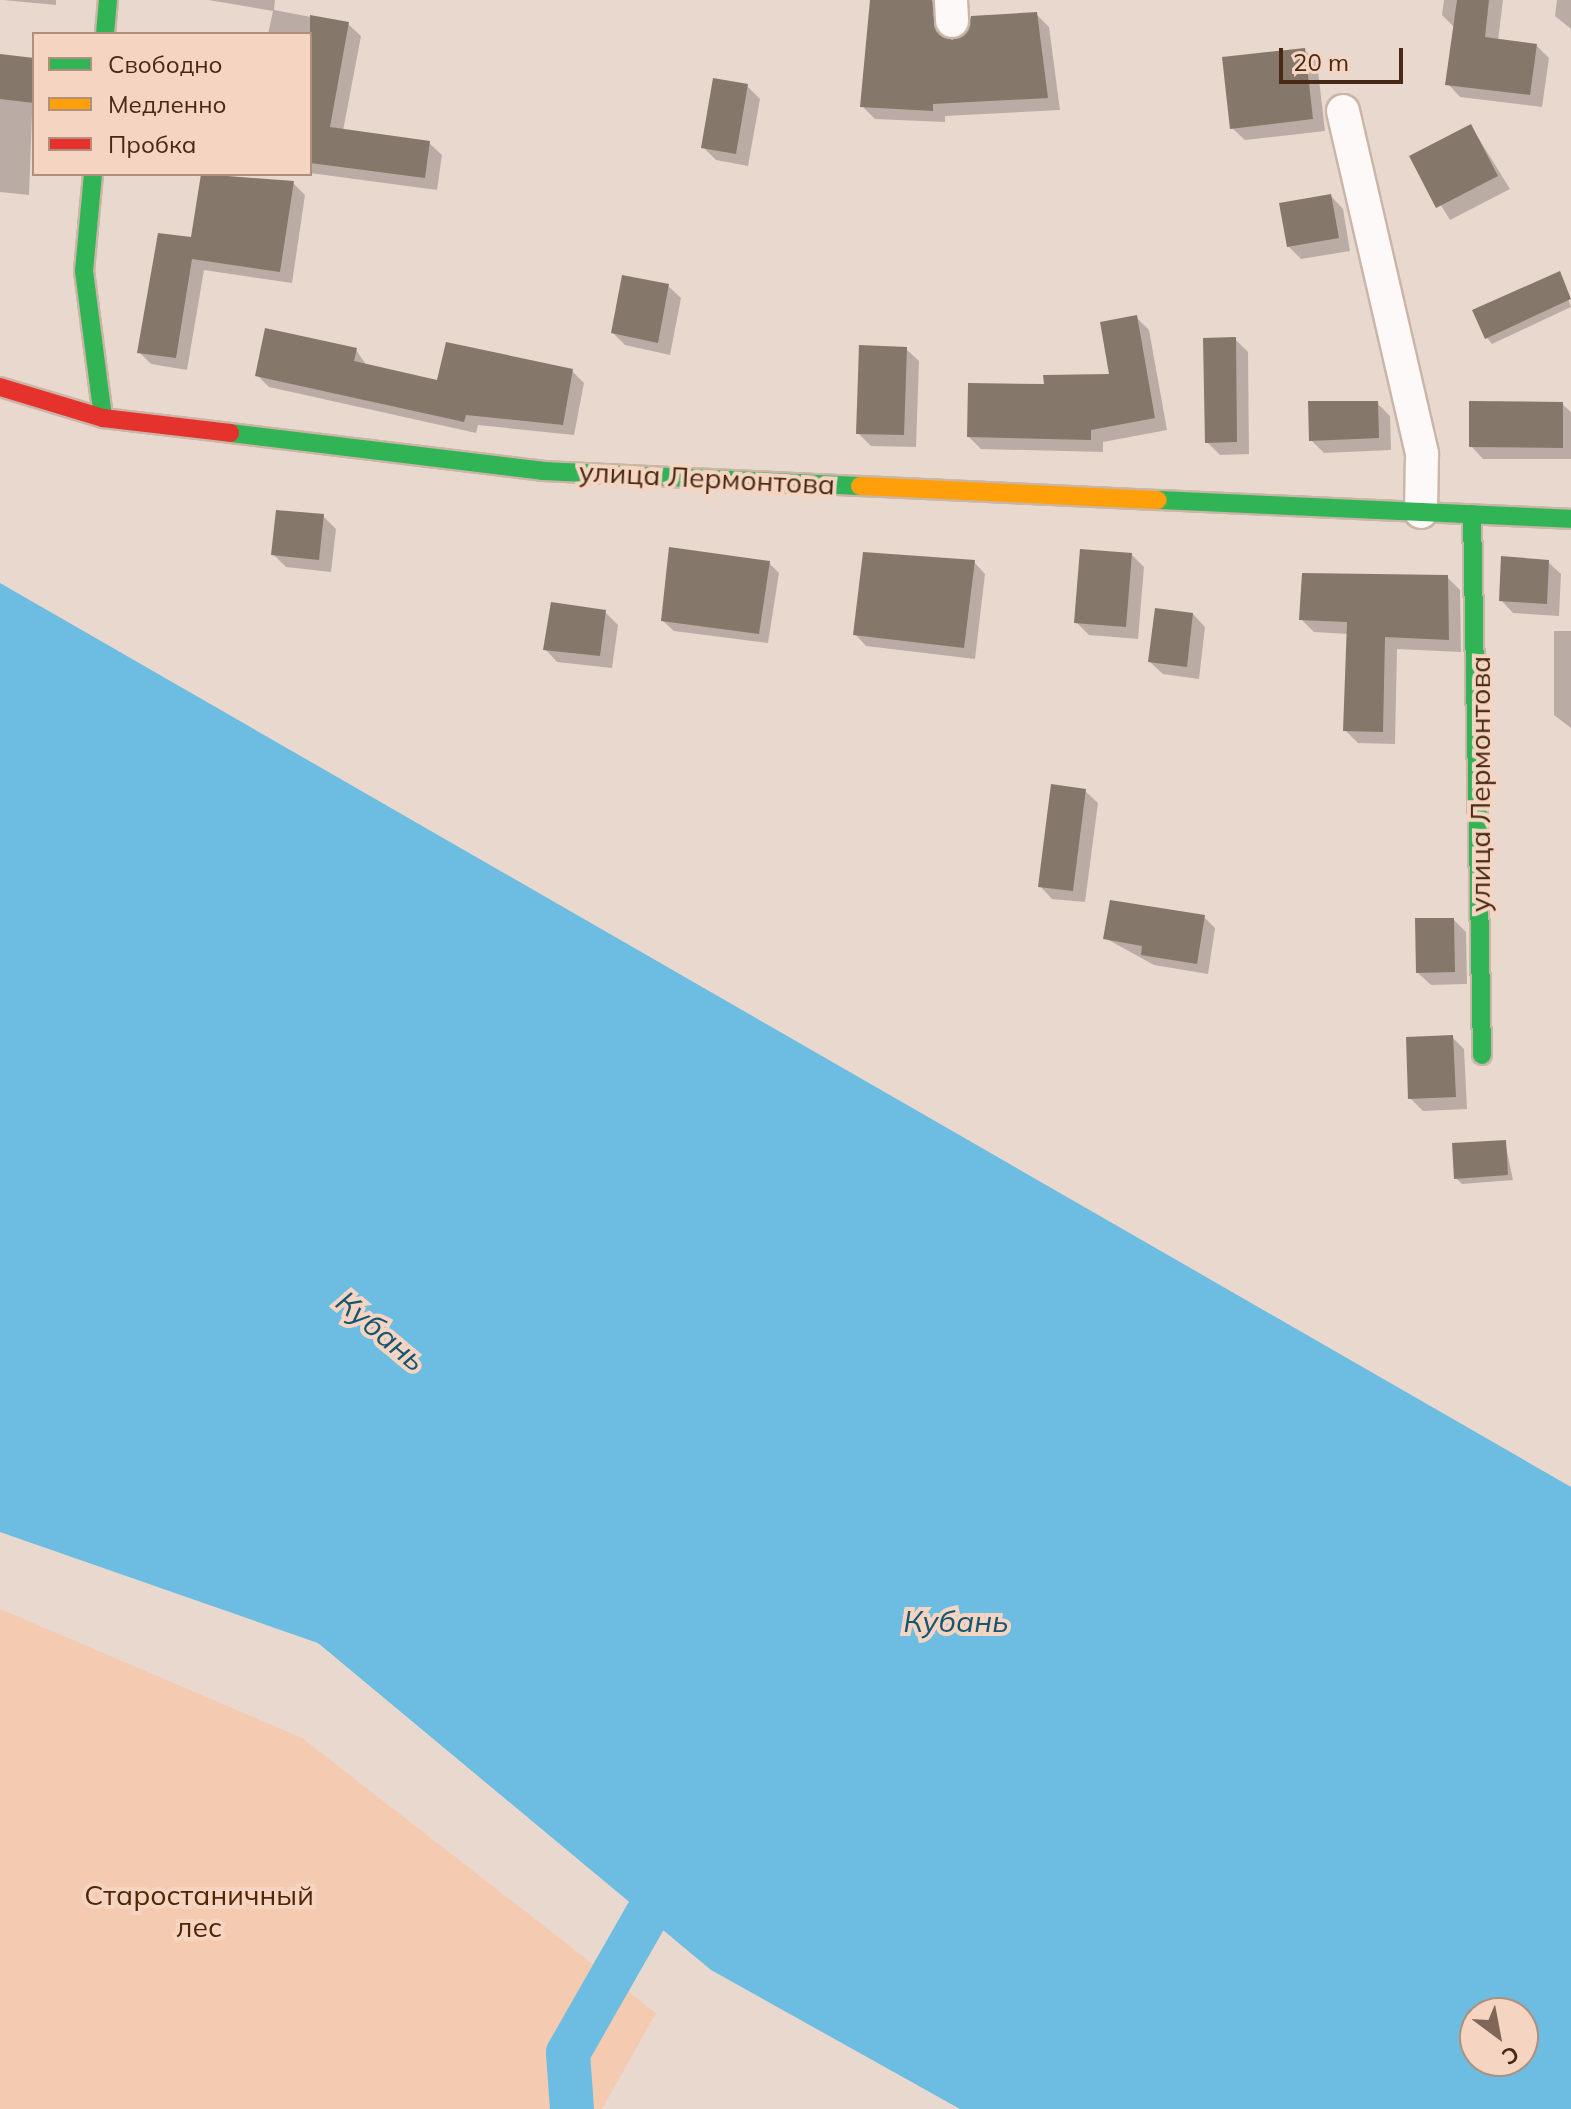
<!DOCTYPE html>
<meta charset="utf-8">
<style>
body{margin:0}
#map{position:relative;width:1571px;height:2109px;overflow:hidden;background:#e9d8ce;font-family:Mulish,sans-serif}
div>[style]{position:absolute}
.green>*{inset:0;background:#f4cab1}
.water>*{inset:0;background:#6cbde1}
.shadow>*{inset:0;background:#0003}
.canal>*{height:44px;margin:-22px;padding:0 22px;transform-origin:22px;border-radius:22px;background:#6cbde1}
.building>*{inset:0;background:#85786b}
.roads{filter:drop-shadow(2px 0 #cbb5a7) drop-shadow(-2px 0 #cbb5a7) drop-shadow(0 2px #cbb5a7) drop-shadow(0 -2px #cbb5a7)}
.street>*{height:32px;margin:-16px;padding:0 16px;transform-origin:16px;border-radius:16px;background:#fcf9f8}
.fast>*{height:18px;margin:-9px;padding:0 9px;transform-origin:9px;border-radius:9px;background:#30b455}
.slow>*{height:18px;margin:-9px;padding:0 9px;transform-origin:9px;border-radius:9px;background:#ff9f0a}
.jam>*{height:18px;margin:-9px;padding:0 9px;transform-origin:9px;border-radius:9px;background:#e5322d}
span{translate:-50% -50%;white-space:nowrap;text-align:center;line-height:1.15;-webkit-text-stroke:8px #f5d5c2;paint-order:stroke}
.street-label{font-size:28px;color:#472916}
.park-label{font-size:28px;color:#522604}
.water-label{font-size:30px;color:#165672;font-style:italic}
.legend{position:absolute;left:32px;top:32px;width:280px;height:144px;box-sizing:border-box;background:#f5d5c2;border:2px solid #af907d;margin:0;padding:10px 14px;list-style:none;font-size:24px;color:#472916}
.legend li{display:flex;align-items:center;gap:16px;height:40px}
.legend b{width:40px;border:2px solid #af907d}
.north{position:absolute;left:1459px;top:1997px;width:80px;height:80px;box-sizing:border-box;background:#f5d5c2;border:2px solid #af907d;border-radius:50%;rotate:148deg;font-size:22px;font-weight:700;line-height:32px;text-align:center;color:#472916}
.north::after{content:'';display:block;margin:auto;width:28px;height:36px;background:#806656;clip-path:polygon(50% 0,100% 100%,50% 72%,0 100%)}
.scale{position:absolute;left:1279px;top:48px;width:124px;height:36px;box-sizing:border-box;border:4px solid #472916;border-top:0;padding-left:10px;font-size:24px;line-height:28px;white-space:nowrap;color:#472916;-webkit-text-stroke:6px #f5d5c2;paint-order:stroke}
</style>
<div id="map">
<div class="green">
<div style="clip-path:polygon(0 1609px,302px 1738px,656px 2013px,602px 2109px,0 2109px)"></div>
</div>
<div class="water">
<div style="clip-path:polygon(evenodd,0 583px,1571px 1487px,1571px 2109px,960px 2109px,711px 1970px,318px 1643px,0 1532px,0 583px,1475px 2013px,1523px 2013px,1523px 2061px,1475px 2061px,1475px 2013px)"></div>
</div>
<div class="shadow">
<div style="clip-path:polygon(3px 0,56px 0,56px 5px)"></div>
<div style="clip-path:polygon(208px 0,275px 0,274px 10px,348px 24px,361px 36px,343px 131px,429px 143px,442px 155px,437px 190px,310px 173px,310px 34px,268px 34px,273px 11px)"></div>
<div style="clip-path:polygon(872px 0,932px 0,945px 13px,952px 42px,1036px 14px,1049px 27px,1060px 110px,945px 116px,945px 122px,875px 119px,862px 106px)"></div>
<div style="clip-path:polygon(1444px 0,1503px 0,1498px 41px,1536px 45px,1549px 58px,1542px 107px,1460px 97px,1448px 84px,1455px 28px,1442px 15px)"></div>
<div style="clip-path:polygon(1557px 0,1571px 0,1571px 29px,1555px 16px)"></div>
<div style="clip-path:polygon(1304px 50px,1317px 62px,1325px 131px,1245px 140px,1232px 128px)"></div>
<div style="clip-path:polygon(0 56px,34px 60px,29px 195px,0 192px)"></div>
<div style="clip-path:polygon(747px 86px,760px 99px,748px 166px,716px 160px,703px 147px)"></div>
<div style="clip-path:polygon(1471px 126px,1510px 189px,1450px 220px,1411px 157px)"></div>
<div style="clip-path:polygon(203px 174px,293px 183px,305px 195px,292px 283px,204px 270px,187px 370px,151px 364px,139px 352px,193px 239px)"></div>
<div style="clip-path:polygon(1331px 196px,1343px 209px,1350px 251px,1301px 259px,1288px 246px)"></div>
<div style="clip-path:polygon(1560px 274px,1571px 307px,1492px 344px,1487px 338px)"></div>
<div style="clip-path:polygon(668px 286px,681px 298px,670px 355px,625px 345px,613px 333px)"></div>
<div style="clip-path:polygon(1137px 318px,1149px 330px,1167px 430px,1103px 442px,1103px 452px,981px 449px,969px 437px,1046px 386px,1112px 376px)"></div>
<div style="clip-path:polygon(1235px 339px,1248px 352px,1249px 454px,1220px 455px,1207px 442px)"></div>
<div style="clip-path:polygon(906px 349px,919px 361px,916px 447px,871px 446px,858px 433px)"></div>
<div style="clip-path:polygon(356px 350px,367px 366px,438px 383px,572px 371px,584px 383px,574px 435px,478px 425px,476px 433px,269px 387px,257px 375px)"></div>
<div style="clip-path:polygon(1377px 403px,1390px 416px,1391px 450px,1324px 453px,1311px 440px)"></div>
<div style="clip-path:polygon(1562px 404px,1571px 412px,1571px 459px,1483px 459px,1471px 446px)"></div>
<div style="clip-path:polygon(323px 516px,336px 529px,331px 572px,286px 567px,273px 554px)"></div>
<div style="clip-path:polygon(1131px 554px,1144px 567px,1138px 639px,1089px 635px,1076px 622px)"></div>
<div style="clip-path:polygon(974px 562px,985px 574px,975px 659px,866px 646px,855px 634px)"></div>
<div style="clip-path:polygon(1548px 562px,1561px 574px,1559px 616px,1513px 613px,1501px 600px)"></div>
<div style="clip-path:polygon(769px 563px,779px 573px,768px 643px,674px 631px,663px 621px)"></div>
<div style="clip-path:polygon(1447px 577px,1460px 590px,1461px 652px,1397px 649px,1395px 744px,1358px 743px,1345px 730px,1349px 634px,1314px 632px,1302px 620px)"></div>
<div style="clip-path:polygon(605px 612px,618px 625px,612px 668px,557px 662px,545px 649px)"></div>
<div style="clip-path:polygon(1193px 614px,1205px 627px,1199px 679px,1163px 674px,1150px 662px)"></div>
<div style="clip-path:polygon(1554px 631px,1571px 631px,1571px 728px,1554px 715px)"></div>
<div style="clip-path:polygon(1085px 791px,1098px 803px,1085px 902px,1052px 899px,1040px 886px)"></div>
<div style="clip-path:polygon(1204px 917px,1215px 928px,1208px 974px,1154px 965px,1105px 938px)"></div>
<div style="clip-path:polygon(1454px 920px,1466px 932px,1467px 984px,1431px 985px,1418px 973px)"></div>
<div style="clip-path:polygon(1452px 1037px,1464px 1049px,1467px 1109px,1423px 1111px,1410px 1098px)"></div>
<div style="clip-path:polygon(1505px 1142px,1513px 1180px,1462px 1184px,1456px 1178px)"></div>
</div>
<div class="canal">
<div style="left:572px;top:2109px;width:56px;rotate:-94.1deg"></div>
<div style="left:568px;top:2053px;width:158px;rotate:-60.3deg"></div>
</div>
<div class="building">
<div style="clip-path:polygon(870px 0,932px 0,936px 31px,952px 40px,968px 30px,971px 16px,1037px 12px,1048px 98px,933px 104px,933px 111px,860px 107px)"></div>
<div style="clip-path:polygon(1457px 0,1489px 0,1485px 37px,1537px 44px,1530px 95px,1445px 85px)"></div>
<div style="clip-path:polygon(310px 15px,349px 22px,330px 127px,430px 141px,425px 178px,310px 163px)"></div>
<div style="clip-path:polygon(1305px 48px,1313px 119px,1230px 129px,1222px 57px)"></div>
<div style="clip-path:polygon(0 54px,34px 58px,34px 103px,0 99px)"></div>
<div style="clip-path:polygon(713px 78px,748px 84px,736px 154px,701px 148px)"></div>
<div style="clip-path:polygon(1471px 124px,1498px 176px,1436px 208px,1409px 156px)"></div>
<div style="clip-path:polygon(201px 174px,294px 181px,280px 272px,192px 259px,176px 358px,137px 353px,158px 233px,191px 237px)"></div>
<div style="clip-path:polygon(1331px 194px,1339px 238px,1287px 247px,1279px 203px)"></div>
<div style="clip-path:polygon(1560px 271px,1571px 299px,1485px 339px,1472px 310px)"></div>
<div style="clip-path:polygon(622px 275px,669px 284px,658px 343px,611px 333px)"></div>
<div style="clip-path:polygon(1137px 315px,1155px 418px,1091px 430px,1091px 440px,967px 437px,968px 383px,1044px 384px,1043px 375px,1109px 374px,1100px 322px)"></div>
<div style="clip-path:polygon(265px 328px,357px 348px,354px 361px,437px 380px,446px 342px,573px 369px,563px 425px,466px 415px,464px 422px,255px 376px)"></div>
<div style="clip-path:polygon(1236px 337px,1237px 442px,1205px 443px,1203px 338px)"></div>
<div style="clip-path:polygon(859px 345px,907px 347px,904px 435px,856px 434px)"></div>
<div style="clip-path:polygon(1308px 401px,1378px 401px,1379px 438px,1309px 441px)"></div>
<div style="clip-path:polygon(1469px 401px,1563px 402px,1563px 448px,1469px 447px)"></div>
<div style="clip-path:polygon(276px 510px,324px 514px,319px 560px,271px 555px)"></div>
<div style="clip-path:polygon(669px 547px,770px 561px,759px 634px,661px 621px)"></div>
<div style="clip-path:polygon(1080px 549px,1132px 553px,1126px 627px,1074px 623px)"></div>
<div style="clip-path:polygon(863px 552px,975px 560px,964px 648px,853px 635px)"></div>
<div style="clip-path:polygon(1501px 556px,1549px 560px,1547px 604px,1499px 601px)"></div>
<div style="clip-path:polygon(1302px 573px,1448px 575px,1449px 640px,1385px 637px,1383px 732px,1343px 731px,1347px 622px,1299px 620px)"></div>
<div style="clip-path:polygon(551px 602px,606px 610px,600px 656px,543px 650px)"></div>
<div style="clip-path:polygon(1155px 608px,1193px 613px,1187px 667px,1148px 662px)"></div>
<div style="clip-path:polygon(1051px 784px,1086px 789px,1073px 891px,1038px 887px)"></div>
<div style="clip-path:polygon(1110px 900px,1205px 915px,1197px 964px,1141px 955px,1142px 946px,1103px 939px)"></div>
<div style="clip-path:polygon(1415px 918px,1454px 918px,1455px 972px,1416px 973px)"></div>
<div style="clip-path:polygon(1453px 1035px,1456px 1097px,1408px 1099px,1406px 1037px)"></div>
<div style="clip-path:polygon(1506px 1140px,1508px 1175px,1454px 1179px,1452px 1143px)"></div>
</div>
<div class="roads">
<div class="street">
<div style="left:951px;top:0;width:21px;rotate:87deg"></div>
<div style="left:1343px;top:111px;width:352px;rotate:77deg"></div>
<div style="left:1422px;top:454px;width:58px;rotate:91deg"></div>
</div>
<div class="fast">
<div style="left:105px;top:34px;width:34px;rotate:-85deg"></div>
<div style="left:93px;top:174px;width:97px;rotate:95.3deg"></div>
<div style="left:84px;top:271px;width:148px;rotate:82.6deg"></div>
<div style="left:230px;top:433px;width:314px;rotate:6.9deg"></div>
<div style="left:542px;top:471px;width:318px;rotate:2.7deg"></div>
<div style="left:1158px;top:500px;width:413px;rotate:2.6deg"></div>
<div style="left:1472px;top:514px;width:541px;rotate:88.94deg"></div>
</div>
<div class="slow">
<div style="left:860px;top:486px;width:298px;rotate:2.7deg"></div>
</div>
<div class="jam">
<div style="left:0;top:387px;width:108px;rotate:16.8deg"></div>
<div style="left:103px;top:418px;width:128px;rotate:6.7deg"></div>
</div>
</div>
<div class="street-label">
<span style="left:707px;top:478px;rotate:3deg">улица Лермонтова</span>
<span style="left:1480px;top:784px;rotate:-90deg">улица Лермонтова</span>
</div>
<div class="park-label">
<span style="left:199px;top:1911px">Старостаничный<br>лес</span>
</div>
<div class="water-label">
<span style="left:381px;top:1331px;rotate:40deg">Кубань</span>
<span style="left:956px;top:1621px">Кубань</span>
</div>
<ul class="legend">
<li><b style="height:10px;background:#30b455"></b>Свободно</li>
<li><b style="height:10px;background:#ff9f0a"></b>Медленно</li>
<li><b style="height:10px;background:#e5322d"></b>Пробка</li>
</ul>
<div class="north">С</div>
<div class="scale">20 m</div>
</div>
